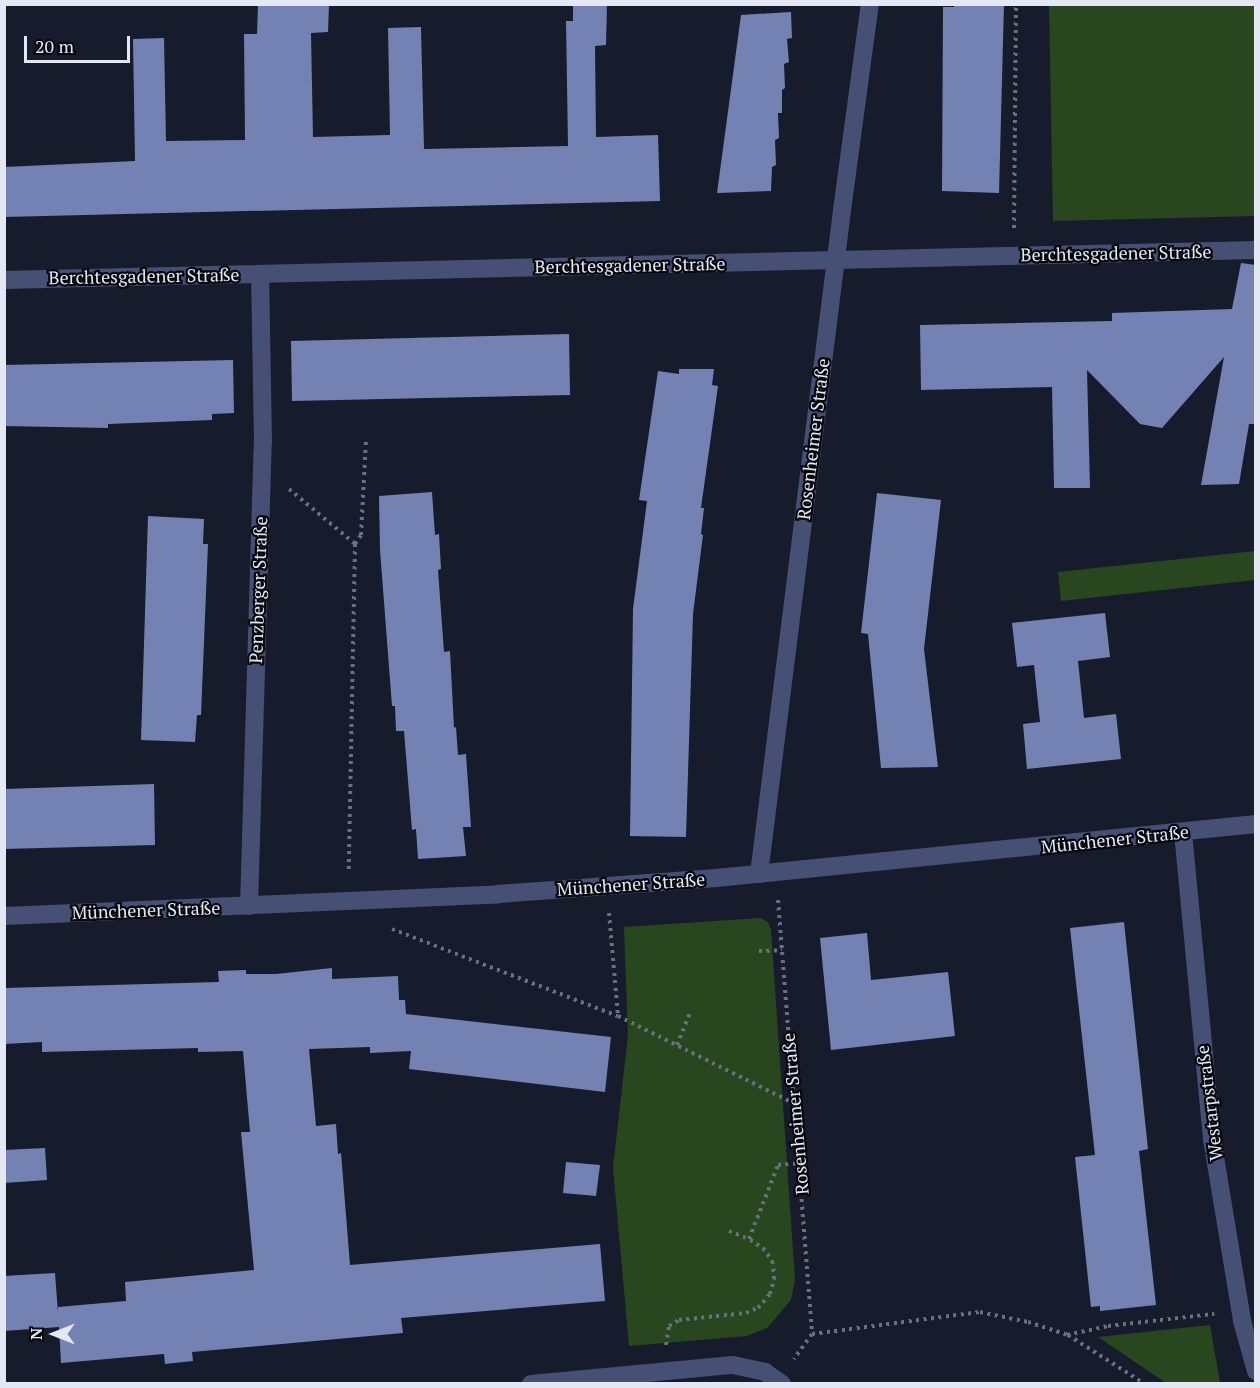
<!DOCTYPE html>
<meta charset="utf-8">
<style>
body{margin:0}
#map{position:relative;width:1260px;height:1388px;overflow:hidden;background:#171c2c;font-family:"PT Serif",serif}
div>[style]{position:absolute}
.green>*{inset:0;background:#28471e}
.building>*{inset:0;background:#7382b3}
.path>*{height:4px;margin-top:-2px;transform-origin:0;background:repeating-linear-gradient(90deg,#6b707e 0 3px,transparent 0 7.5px)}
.minor>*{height:18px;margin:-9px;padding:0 9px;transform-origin:9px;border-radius:9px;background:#455074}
span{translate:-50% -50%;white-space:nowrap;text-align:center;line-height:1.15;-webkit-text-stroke:4.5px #05070d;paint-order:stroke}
.street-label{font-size:18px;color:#e4e8f4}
.frame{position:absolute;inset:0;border:6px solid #e4e8f4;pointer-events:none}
.north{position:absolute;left:24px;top:1304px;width:60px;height:60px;-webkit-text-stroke:4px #05070d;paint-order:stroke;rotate:270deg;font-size:16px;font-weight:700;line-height:24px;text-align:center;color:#e4e8f4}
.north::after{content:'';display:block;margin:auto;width:21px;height:27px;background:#e4e8f4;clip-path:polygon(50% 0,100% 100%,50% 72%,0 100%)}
.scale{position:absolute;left:24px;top:36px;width:106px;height:27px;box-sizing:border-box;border:3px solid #e4e8f4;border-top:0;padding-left:8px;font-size:18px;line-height:21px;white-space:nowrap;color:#e4e8f4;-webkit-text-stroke:4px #05070d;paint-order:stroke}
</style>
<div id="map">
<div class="green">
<div style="clip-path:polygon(1049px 5px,1255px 5px,1255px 216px,1053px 221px)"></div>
<div style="clip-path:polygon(1255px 551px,1255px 580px,1061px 601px,1058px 572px)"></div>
<div style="clip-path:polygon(760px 918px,768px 922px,771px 930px,795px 1280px,791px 1300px,767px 1328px,747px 1336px,629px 1346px,613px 1168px,628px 1035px,624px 927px)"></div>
<div style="clip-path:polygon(1210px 1325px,1220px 1383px,1166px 1383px,1098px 1337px)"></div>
</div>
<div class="building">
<div style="clip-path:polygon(258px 4px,329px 4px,328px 32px,311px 33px,313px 137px,390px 135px,388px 28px,421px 27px,424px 149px,568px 146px,566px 21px,573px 21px,573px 4px,607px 4px,606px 45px,595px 46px,596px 137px,658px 135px,660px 201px,4px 217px,4px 167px,135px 161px,133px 39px,164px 38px,166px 141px,245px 140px,244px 34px,257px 34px)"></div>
<div style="clip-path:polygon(954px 4px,1004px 4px,999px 193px,942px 191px,943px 7px,954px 7px)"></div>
<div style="clip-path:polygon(791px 12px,792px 38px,787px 39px,789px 62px,784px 64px,785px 88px,782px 90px,782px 113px,778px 113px,779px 138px,775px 140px,776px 165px,772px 167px,771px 191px,717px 193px,741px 15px)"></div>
<div style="clip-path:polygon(1241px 263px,1256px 265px,1256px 424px,1249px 424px,1239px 484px,1201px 485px,1224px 357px,1162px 428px,1140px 424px,1087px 370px,1090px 488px,1054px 488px,1052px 387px,921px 390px,920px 325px,1112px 321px,1112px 313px,1232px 309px)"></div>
<div style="clip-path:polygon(569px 334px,570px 395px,292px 401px,291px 341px)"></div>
<div style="clip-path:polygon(233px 360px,234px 413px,212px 414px,212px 420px,108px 424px,108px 428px,4px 426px,4px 365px)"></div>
<div style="clip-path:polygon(679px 369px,714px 369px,712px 385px,718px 386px,701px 508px,704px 508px,701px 534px,703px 535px,693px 614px,686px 837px,630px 836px,633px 609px,647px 501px,639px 500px,658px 371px,679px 374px)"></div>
<div style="clip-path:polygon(432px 492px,435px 535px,439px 534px,441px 569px,438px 570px,444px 652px,450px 651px,454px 728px,456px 727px,458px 755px,466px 754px,471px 827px,463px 827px,466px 856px,418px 859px,416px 829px,412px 830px,404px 731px,396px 731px,395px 706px,392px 706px,380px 550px,379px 496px)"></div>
<div style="clip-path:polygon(877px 493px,941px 500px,924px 649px,938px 767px,881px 768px,868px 634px,861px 633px)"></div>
<div style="clip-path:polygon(148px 516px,204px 519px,203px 544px,208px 544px,201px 715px,197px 715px,195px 742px,141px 740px)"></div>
<div style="clip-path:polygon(1105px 613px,1110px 657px,1078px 661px,1084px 718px,1116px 714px,1121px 759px,1027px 769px,1023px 724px,1040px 722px,1034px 665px,1017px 667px,1012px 623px)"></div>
<div style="clip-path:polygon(154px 784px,155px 845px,4px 849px,4px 789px)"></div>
<div style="clip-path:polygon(1124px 922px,1148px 1149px,1139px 1151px,1156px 1305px,1100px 1311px,1100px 1306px,1091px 1307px,1075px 1157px,1095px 1155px,1070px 928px)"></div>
<div style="clip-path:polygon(867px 933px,871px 980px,948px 972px,955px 1036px,831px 1050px,820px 938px)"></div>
<div style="clip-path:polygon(332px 968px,332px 979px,398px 976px,399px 1000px,405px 1000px,406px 1014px,611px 1037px,605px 1092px,409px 1069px,411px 1051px,370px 1053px,370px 1047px,309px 1049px,316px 1126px,336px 1124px,338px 1154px,341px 1153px,350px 1265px,600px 1244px,605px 1301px,401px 1318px,403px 1333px,192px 1352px,193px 1361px,165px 1364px,164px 1354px,61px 1363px,59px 1327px,4px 1331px,4px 1276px,55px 1273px,58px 1313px,58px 1307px,126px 1301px,125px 1282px,254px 1270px,241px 1132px,250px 1132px,243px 1051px,198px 1052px,198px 1048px,42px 1052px,42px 1042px,4px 1044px,4px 988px,219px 982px,218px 971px,246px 970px,246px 974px,276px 974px)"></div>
<div style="clip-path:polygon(45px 1148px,47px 1180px,4px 1183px,4px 1150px)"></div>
<div style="clip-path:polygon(566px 1162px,600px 1165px,596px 1196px,563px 1193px)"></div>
</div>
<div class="path">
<div style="left:1014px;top:228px;width:224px;rotate:-89.5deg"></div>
<div style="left:289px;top:489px;width:86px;rotate:39.8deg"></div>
<div style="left:355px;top:544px;width:325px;rotate:91.1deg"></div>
<div style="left:355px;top:544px;width:11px;rotate:-56deg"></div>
<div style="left:361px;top:535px;width:94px;rotate:-87deg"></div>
<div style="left:778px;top:900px;width:435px;rotate:85.5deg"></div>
<div style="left:812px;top:1334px;width:31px;rotate:126deg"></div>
<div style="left:609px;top:913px;width:103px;rotate:85deg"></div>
<div style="left:392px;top:929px;width:242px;rotate:21.1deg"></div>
<div style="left:618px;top:1016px;width:195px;rotate:26.4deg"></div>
<div style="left:759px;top:951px;width:23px;rotate:-2deg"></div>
<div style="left:677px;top:1045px;width:37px;rotate:-68deg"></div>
<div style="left:729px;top:1231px;width:22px;rotate:22deg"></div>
<div style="left:812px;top:1334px;width:169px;rotate:-7.5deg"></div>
<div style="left:980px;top:1312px;width:49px;rotate:11.8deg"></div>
<div style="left:1028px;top:1322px;width:42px;rotate:18deg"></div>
<div style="left:1068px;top:1335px;width:91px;rotate:32.5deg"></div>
<div style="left:1067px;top:1335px;width:42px;rotate:-12.4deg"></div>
<div style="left:1108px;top:1326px;width:107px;rotate:-6.5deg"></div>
<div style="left:666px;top:1345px;width:19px;rotate:-81deg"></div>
<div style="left:669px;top:1326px;width:12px;rotate:-31deg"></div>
<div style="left:679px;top:1320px;width:67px;rotate:-6deg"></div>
<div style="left:746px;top:1313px;width:13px;rotate:-23deg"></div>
<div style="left:758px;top:1308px;width:18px;rotate:-49deg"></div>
<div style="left:770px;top:1294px;width:16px;rotate:-75deg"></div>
<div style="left:774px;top:1279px;width:16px;rotate:-94deg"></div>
<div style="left:773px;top:1263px;width:15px;rotate:-122deg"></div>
<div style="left:765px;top:1250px;width:19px;rotate:-145deg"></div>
<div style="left:749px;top:1239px;width:79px;rotate:-68.6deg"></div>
<div style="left:778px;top:1165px;width:21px;rotate:-5deg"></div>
</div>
<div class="minor">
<div style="left:4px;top:280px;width:1252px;rotate:-1.37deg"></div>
<div style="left:1183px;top:832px;width:308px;rotate:84.6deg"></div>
<div style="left:1212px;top:1139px;width:184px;rotate:80.6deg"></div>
<div style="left:1242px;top:1321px;width:52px;rotate:74.4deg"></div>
<div style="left:759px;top:874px;width:669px;rotate:-82.87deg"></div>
<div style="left:842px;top:210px;width:208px;rotate:-82.3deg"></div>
<div style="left:249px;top:906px;width:464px;rotate:-88.3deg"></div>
<div style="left:263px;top:442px;width:168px;rotate:-91deg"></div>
<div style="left:4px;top:916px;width:494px;rotate:-2.5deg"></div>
<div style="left:498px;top:894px;width:219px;rotate:-4.2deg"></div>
<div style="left:716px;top:878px;width:543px;rotate:-5.71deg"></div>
<div style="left:531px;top:1384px;width:203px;rotate:-5.4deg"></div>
<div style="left:733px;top:1365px;width:33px;rotate:12deg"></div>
<div style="left:765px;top:1372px;width:21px;rotate:35deg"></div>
</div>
<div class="street-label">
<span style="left:1116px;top:253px;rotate:-1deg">Berchtesgadener Straße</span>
<span style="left:630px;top:265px;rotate:-1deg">Berchtesgadener Straße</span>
<span style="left:144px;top:276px;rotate:-1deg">Berchtesgadener Straße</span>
<span style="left:813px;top:439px;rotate:-83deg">Rosenheimer Straße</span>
<span style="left:258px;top:590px;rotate:-88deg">Penzberger Straße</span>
<span style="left:1115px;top:839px;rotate:-6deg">Münchener Straße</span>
<span style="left:631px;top:884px;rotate:-4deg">Münchener Straße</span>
<span style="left:146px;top:910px;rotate:-2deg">Münchener Straße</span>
<span style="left:1209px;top:1103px;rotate:-97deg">Westarpstraße</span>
<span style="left:795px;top:1114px;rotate:-95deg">Rosenheimer Straße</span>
</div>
<div class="frame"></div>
<div class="north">N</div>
<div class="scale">20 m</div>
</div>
